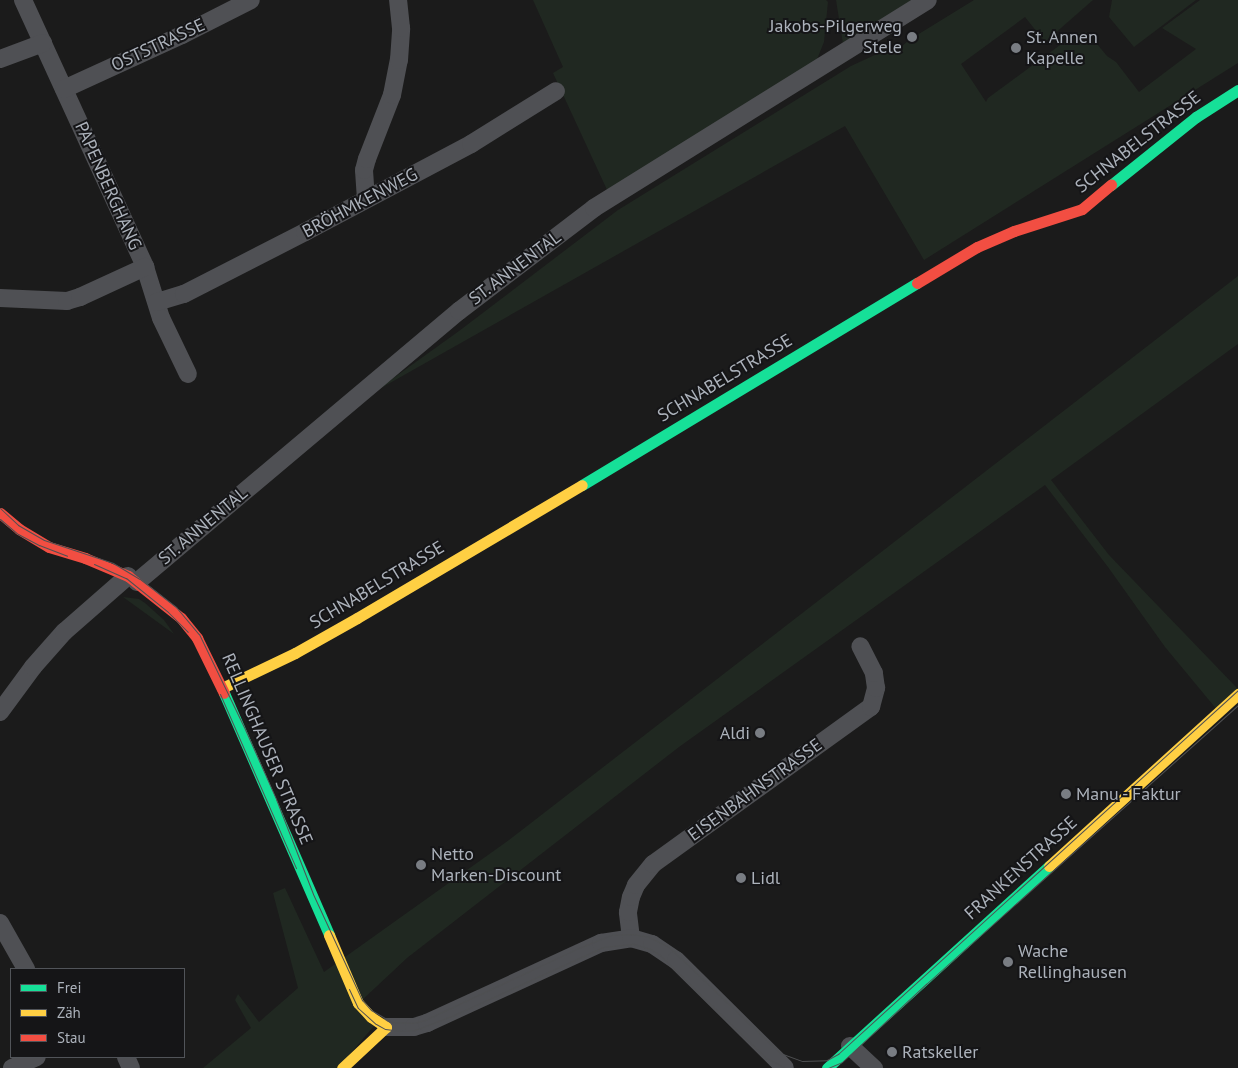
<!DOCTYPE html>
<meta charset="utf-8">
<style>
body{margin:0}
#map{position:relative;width:1238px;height:1068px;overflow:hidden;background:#1b1b1b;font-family:"PT Sans",sans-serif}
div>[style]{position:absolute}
.green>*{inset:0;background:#202821}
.street>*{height:18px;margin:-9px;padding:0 9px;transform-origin:9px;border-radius:9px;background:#4f5054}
.fast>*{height:11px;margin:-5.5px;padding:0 5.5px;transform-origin:5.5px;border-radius:5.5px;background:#16e098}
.slow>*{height:11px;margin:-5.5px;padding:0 5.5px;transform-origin:5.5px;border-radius:5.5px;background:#ffcf43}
.jam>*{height:11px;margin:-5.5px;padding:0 5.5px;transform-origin:5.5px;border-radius:5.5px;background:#f24e42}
.tram>*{height:1px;margin:-0.5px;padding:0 0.5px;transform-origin:0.5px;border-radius:0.5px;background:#4f5052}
.dots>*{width:14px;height:14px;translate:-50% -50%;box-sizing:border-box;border:2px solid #151517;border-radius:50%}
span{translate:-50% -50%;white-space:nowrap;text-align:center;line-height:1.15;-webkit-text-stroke:4px #151517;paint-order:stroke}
.poi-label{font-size:18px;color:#acb2bb}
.right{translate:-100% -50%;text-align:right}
.left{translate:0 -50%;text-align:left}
.street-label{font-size:18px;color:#acb2bb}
.legend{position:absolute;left:10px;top:968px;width:175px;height:90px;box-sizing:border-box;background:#151517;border:1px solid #515459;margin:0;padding:6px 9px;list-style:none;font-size:15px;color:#acb2bb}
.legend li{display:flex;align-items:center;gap:10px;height:25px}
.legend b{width:25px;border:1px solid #515459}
</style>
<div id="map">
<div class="green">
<div style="clip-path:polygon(533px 0,826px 0,828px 2px,824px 42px,816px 62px,608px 192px,553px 73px,563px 67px)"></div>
<div style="clip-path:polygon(836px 0,916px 0,843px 44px)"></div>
<div style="clip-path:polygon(974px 0,1093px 0,1045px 42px,1025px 17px,961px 64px,986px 102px,988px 98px,1075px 34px,1083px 32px,1087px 32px,1107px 56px,1116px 62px,1139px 92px,1196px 49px,1162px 28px,1200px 0,1238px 0,1238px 63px,924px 260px,845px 126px,374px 392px,459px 331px,618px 210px,851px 66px,892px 47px,899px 49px,909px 40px)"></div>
<div style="clip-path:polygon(1112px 0,1196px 0,1134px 47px,1109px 17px)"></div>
<div style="clip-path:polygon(1238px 276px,1238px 344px,1051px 480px,1109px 555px,1238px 689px,1218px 711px,1165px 647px,1108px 567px,1045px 485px,679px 747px,407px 958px,360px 1002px,379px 1020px,338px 1068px,203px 1068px,251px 1028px,235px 1000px,238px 994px,259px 1022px,298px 988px,273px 893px,285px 888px,324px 972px,509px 840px)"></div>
<div style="clip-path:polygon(123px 597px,139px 599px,145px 603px,164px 620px,174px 634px)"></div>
</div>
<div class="street">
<div style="left:23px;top:0;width:294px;rotate:65.4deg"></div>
<div style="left:145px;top:267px;width:53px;rotate:72.6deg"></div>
<div style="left:161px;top:318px;width:62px;rotate:64.3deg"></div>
<div style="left:0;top:59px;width:46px;rotate:-20.4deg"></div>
<div style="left:64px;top:89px;width:130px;rotate:-24.6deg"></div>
<div style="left:182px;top:35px;width:77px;rotate:-26.9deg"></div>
<div style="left:366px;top:199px;width:29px;rotate:-94deg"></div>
<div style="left:364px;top:170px;width:11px;rotate:-75deg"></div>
<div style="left:367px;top:159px;width:69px;rotate:-68.7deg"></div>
<div style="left:392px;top:95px;width:36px;rotate:-79deg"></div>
<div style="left:399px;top:60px;width:32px;rotate:-86deg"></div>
<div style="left:401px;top:28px;width:28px;rotate:-96deg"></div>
<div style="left:0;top:298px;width:67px;rotate:2.6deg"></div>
<div style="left:67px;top:301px;width:14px;rotate:-17deg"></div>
<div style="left:80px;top:297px;width:72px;rotate:-24.8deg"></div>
<div style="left:157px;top:302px;width:28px;rotate:-17deg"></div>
<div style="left:184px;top:294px;width:136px;rotate:-27.1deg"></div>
<div style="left:305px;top:232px;width:188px;rotate:-27.9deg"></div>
<div style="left:471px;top:144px;width:100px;rotate:-31.9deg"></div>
<div style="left:137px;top:582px;width:421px;rotate:-40.1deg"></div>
<div style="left:459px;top:311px;width:170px;rotate:-37.3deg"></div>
<div style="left:594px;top:208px;width:393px;rotate:-31.9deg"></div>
<div style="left:0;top:712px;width:56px;rotate:-53.7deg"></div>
<div style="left:33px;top:667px;width:47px;rotate:-48.5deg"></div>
<div style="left:64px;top:632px;width:85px;rotate:-41.2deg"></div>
<div style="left:0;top:923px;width:53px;rotate:60.5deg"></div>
<div style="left:631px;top:938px;width:26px;rotate:-97deg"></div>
<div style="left:628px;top:912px;width:15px;rotate:-79deg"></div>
<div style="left:631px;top:897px;width:13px;rotate:-67deg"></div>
<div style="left:636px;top:885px;width:27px;rotate:-51deg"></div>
<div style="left:653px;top:864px;width:269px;rotate:-35.8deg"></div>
<div style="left:871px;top:707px;width:20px;rotate:-75deg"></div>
<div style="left:876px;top:688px;width:15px;rotate:-98deg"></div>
<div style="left:874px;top:673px;width:30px;rotate:-117deg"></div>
<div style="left:386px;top:1027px;width:28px"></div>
<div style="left:414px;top:1027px;width:14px;rotate:-17deg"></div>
<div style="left:427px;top:1023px;width:192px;rotate:-24.7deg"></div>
<div style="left:601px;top:943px;width:30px;rotate:-9deg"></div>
<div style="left:631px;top:938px;width:22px;rotate:16deg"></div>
<div style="left:652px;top:944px;width:29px;rotate:34deg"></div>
<div style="left:676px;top:960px;width:153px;rotate:44.7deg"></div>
<div style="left:850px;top:1046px;width:33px;rotate:43deg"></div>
<div style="left:126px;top:1057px;width:12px;rotate:66deg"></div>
<div style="left:12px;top:1068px;width:27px;rotate:-24deg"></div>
</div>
<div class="fast">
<div style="left:1111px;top:185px;width:109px;rotate:-38.7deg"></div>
<div style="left:1196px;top:117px;width:50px;rotate:-32.7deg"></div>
<div style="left:582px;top:485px;width:391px;rotate:-31.1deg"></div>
<div style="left:224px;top:693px;width:264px;rotate:66.5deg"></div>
<div style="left:827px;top:1068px;width:300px;rotate:-42.3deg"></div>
</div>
<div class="slow">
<div style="left:222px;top:688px;width:81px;rotate:-25.6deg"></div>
<div style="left:295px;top:653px;width:71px;rotate:-29.4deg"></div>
<div style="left:357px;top:618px;width:261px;rotate:-30.6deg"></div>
<div style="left:1049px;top:866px;width:256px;rotate:-42.3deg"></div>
<div style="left:329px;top:935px;width:74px;rotate:66.9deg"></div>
<div style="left:358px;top:1003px;width:19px;rotate:47deg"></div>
<div style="left:371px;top:1017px;width:18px;rotate:34deg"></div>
<div style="left:386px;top:1027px;width:60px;rotate:137deg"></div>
</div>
<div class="jam">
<div style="left:917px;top:283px;width:70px;rotate:-31deg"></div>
<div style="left:977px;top:247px;width:40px;rotate:-23.4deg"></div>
<div style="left:1014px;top:231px;width:71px;rotate:-17.9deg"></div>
<div style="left:1082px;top:209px;width:38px;rotate:-40deg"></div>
<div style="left:0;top:513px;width:25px;rotate:40deg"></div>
<div style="left:19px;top:529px;width:35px;rotate:31deg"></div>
<div style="left:49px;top:547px;width:38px;rotate:17deg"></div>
<div style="left:85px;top:558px;width:47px;rotate:22.7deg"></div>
<div style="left:128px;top:576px;width:68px;rotate:38.4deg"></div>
<div style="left:181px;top:618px;width:26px;rotate:51deg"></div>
<div style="left:197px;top:638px;width:61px;rotate:63.9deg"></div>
</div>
<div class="tram">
<div style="left:0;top:508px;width:25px;rotate:43deg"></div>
<div style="left:18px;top:525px;width:30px;rotate:30deg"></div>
<div style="left:44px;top:540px;width:73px;rotate:18.4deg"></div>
<div style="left:113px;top:563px;width:31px;rotate:31deg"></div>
<div style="left:140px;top:579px;width:46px;rotate:37.9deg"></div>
<div style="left:176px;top:607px;width:35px;rotate:50deg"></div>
<div style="left:199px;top:634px;width:103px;rotate:64.2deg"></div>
<div style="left:244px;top:727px;width:79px;rotate:66deg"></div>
<div style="left:276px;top:799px;width:102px;rotate:68.7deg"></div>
<div style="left:313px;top:894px;width:117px;rotate:65.2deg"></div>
<div style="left:362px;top:1000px;width:13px;rotate:48deg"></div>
<div style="left:371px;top:1010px;width:24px;rotate:30deg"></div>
<div style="left:392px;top:1022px;width:21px;rotate:3deg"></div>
<div style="left:413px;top:1023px;width:12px;rotate:-14deg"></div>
<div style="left:425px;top:1020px;width:170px;rotate:-25.1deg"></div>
<div style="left:579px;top:948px;width:35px;rotate:-22deg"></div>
<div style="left:612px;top:935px;width:19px;rotate:-3deg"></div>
<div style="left:631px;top:934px;width:18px;rotate:9deg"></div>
<div style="left:649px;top:937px;width:22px;rotate:27deg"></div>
<div style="left:669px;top:947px;width:153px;rotate:43.7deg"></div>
<div style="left:780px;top:1053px;width:23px;rotate:20deg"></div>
<div style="left:802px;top:1061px;width:25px;rotate:-2deg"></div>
<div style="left:827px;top:1060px;width:13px;rotate:-29deg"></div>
<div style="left:838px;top:1054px;width:541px;rotate:-42.3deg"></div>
<div style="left:0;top:519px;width:23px;rotate:40deg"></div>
<div style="left:18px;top:534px;width:24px;rotate:28deg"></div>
<div style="left:39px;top:545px;width:30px;rotate:21deg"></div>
<div style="left:94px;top:564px;width:35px;rotate:24deg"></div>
<div style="left:126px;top:578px;width:54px;rotate:39deg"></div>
<div style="left:168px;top:612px;width:28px;rotate:45deg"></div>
<div style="left:220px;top:694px;width:190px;rotate:66.4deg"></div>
<div style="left:349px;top:989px;width:21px;rotate:65deg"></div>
<div style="left:358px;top:1008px;width:24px;rotate:42deg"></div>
<div style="left:376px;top:1024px;width:10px;rotate:29deg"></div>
<div style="left:385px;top:1029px;width:17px;rotate:7deg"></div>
<div style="left:402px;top:1031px;width:13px;rotate:-4deg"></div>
<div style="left:415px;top:1030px;width:42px;rotate:-21deg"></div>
<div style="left:454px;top:1015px;width:164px;rotate:-24.5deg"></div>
<div style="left:603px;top:947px;width:31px;rotate:-6deg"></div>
<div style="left:634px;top:944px;width:17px;rotate:17deg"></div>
<div style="left:650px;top:949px;width:12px;rotate:31deg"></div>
<div style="left:660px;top:955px;width:148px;rotate:44.2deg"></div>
<div style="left:766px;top:1058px;width:22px;rotate:27deg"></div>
<div style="left:828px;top:1068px;width:15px;rotate:-23deg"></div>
<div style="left:842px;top:1062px;width:115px;rotate:-42.9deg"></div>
<div style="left:926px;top:984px;width:419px;rotate:-41.8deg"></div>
</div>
<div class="dots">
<div style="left:912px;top:37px;background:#797d83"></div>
<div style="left:1016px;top:48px;background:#797d83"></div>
<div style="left:760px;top:733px;background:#797d83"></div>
<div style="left:1066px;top:794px;background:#797d83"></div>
<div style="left:421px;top:865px;background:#797d83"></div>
<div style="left:741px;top:878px;background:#797d83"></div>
<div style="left:1008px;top:962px;background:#797d83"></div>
<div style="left:892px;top:1052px;background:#797d83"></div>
</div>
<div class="poi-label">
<span class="right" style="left:902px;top:37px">Jakobs-Pilgerweg<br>Stele</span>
<span class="left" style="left:1026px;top:48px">St. Annen<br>Kapelle</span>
<span class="right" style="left:750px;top:733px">Aldi</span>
<span class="left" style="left:1076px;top:794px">Manu - Faktur</span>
<span class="left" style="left:431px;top:865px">Netto<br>Marken-Discount</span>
<span class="left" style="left:751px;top:878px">Lidl</span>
<span class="left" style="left:1018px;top:962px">Wache<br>Rellinghausen</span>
<span class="left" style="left:902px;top:1052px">Ratskeller</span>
</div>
<div class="street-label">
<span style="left:158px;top:45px;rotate:-25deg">OSTSTRASSE</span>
<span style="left:1138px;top:142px;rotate:-38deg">SCHNABELSTRASSE</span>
<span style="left:108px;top:186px;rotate:66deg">PAPENBERGHANG</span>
<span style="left:360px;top:203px;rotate:-28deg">BRÖHMKENWEG</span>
<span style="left:515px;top:268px;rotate:-37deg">ST. ANNENTAL</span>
<span style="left:725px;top:378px;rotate:-31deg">SCHNABELSTRASSE</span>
<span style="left:203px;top:526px;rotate:-40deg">ST. ANNENTAL</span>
<span style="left:377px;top:585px;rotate:-31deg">SCHNABELSTRASSE</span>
<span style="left:267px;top:749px;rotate:67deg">RELLINGHAUSER STRASSE</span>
<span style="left:755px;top:790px;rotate:-36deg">EISENBAHNSTRASSE</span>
<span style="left:1021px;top:868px;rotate:-42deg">FRANKENSTRASSE</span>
</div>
<ul class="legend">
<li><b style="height:6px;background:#16e098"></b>Frei</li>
<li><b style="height:6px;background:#ffcf43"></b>Zäh</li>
<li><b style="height:6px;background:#f24e42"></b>Stau</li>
</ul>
</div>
